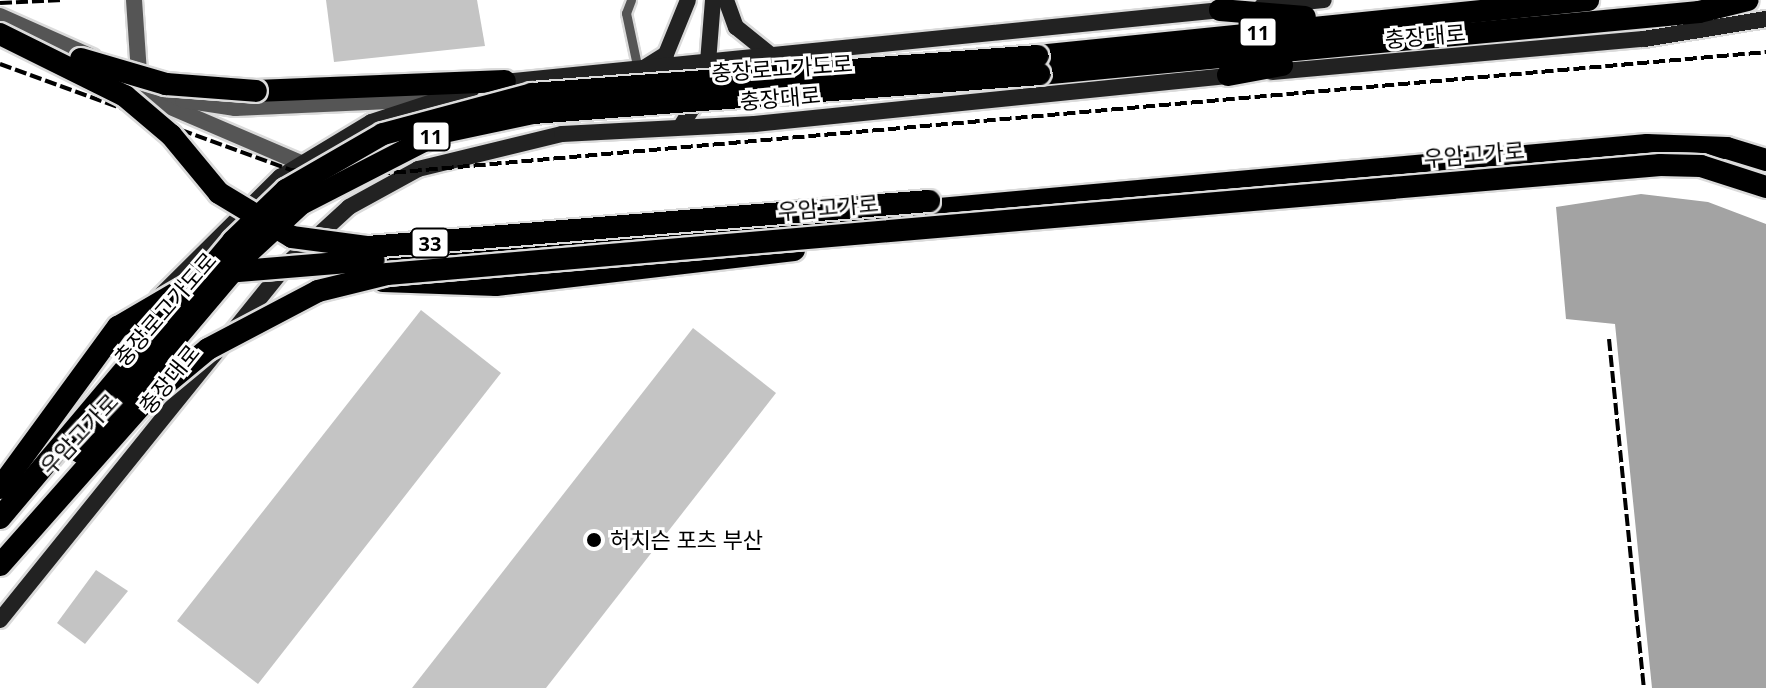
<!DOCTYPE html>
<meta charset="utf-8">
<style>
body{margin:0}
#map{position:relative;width:1766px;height:688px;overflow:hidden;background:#fff;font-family:"Open Sans","Noto Sans KR",sans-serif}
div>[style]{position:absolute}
.water>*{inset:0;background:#a3a3a3}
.building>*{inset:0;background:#c4c4c4}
.roads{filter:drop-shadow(2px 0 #dbdbdb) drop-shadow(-2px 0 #dbdbdb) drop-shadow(0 2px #dbdbdb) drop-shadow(0 -2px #dbdbdb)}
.service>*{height:9px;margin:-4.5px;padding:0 4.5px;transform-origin:4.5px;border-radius:4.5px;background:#555}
.minor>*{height:16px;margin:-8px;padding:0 8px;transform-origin:8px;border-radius:8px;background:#555}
.secondary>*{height:16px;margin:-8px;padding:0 8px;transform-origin:8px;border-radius:8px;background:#222}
.trunk>*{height:22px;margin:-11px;padding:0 11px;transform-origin:11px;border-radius:11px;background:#000}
.rail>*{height:4px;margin-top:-2px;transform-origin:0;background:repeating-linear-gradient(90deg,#000 0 12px,transparent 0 16px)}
.bridges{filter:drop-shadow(2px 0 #dbdbdb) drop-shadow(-2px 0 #dbdbdb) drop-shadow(0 2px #dbdbdb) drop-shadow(0 -2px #dbdbdb)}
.trunk-bridge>*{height:22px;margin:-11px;padding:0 11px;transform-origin:11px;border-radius:11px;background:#000}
.dots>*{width:22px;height:22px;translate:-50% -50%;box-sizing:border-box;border:4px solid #fff;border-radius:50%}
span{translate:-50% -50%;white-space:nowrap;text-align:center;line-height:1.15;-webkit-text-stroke:6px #fff;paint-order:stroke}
.shield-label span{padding:2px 6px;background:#fff;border:2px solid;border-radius:6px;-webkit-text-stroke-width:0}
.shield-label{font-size:20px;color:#000;font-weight:700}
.street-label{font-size:22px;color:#000}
.poi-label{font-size:22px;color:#000}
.left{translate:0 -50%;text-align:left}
</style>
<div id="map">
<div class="water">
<div style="clip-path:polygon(1641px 194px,1708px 202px,1766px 224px,1766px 688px,1652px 688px,1615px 324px,1566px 319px,1556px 207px)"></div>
</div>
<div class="building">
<div style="clip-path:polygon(326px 0,477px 0,485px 46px,334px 62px)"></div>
<div style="clip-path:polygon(421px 310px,501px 373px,258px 684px,177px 621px)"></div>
<div style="clip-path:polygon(693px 328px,776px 393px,546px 688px,412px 688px)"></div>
<div style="clip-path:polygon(96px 570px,128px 591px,85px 644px,57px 623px)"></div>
</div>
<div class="roads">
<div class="service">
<div style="left:631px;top:0;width:14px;rotate:111deg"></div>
<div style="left:626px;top:13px;width:58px;rotate:78.1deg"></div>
</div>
<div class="minor">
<div style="left:134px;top:0;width:74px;rotate:86.1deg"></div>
<div style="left:0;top:16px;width:101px;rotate:24deg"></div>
<div style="left:119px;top:85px;width:198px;rotate:23.2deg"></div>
<div style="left:156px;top:86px;width:30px;rotate:27deg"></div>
<div style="left:183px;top:100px;width:53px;rotate:8.7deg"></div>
<div style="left:235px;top:108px;width:199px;rotate:-2.6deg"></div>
</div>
<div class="secondary">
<div style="left:726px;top:0;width:29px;rotate:70deg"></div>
<div style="left:736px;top:27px;width:53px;rotate:38.8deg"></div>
<div style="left:1262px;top:6px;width:62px;rotate:-5.5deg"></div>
<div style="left:639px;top:71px;width:32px;rotate:-32deg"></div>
<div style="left:666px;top:54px;width:58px;rotate:-67.8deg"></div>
<div style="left:1272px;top:72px;width:373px;rotate:-5.1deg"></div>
<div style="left:1644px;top:39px;width:124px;rotate:-9.3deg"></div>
<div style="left:494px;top:83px;width:741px;rotate:-5.73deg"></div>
<div style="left:681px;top:126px;width:46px;rotate:-57.3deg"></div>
<div style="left:706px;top:87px;width:87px;rotate:-85.4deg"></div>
<div style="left:158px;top:298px;width:172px;rotate:-44.8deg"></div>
<div style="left:280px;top:177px;width:106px;rotate:-31.1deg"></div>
<div style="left:371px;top:122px;width:106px;rotate:-18.1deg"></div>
<div style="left:0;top:620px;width:460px;rotate:-51.1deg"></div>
<div style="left:289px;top:262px;width:81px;rotate:-42.5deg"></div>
<div style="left:349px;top:207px;width:79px;rotate:-28.8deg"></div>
<div style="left:418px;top:169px;width:148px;rotate:-13.7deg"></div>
<div style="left:562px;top:134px;width:193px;rotate:-3deg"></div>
<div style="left:755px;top:124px;width:484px;rotate:-5.8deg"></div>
</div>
<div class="trunk">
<div style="left:1220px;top:10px;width:85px;rotate:4.7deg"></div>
<div style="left:1038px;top:56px;width:553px;rotate:-5.81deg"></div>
<div style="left:1040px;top:74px;width:662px;rotate:-5.37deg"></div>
<div style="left:1699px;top:12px;width:50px;rotate:-13.8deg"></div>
<div style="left:1228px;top:75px;width:55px;rotate:-10.5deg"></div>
<div style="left:256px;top:91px;width:249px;rotate:-2.3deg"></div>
<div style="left:374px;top:260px;width:1278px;rotate:-5.16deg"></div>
<div style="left:1647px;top:145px;width:80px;rotate:2.1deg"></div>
<div style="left:1727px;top:148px;width:41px;rotate:17.1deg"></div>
<div style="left:383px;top:281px;width:113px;rotate:2deg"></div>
<div style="left:496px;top:285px;width:300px;rotate:-6.7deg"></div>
</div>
</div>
<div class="rail">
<div style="left:0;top:3px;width:63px;rotate:-2.7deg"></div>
<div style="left:0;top:64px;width:310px;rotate:20deg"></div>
<div style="left:291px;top:170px;width:87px;rotate:2.6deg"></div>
<div style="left:378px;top:174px;width:1393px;rotate:-5.02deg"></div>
<div style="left:1609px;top:339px;width:351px;rotate:84.3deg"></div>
</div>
<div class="bridges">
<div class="trunk-bridge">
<div style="left:0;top:34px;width:140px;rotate:26.4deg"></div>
<div style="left:125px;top:96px;width:60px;rotate:40.3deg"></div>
<div style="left:171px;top:135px;width:75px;rotate:50.4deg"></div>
<div style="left:219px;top:193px;width:85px;rotate:31.1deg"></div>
<div style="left:292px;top:237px;width:77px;rotate:7.5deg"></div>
<div style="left:368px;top:247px;width:563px;rotate:-4.69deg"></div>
<div style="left:81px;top:59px;width:89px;rotate:16.4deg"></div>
<div style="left:166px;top:84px;width:90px;rotate:4.4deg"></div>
<div style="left:228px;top:272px;width:146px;rotate:-4.7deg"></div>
<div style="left:80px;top:452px;width:260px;rotate:-49.8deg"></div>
<div style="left:248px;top:253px;width:72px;rotate:-42.8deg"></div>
<div style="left:301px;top:204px;width:155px;rotate:-27.2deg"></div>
<div style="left:439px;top:133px;width:96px;rotate:-12deg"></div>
<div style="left:533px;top:113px;width:508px;rotate:-4.4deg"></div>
<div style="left:0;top:488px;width:200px;rotate:-53.8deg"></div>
<div style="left:118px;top:327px;width:89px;rotate:-30.3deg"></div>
<div style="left:0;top:518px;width:362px;rotate:-49.9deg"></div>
<div style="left:233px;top:241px;width:74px;rotate:-43.9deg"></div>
<div style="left:286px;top:190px;width:112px;rotate:-30deg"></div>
<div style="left:383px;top:134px;width:154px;rotate:-15deg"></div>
<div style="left:532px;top:94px;width:507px;rotate:-4.29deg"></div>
<div style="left:0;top:565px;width:217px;rotate:-48.5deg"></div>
<div style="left:144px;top:402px;width:83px;rotate:-39.6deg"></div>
<div style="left:208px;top:349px;width:124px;rotate:-27.8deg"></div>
<div style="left:318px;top:291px;width:71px;rotate:-13.8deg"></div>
<div style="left:387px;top:274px;width:1278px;rotate:-4.89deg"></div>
<div style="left:1660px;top:165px;width:41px;rotate:1.4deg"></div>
<div style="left:1701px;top:166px;width:68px;rotate:17.9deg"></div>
</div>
</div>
<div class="dots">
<div style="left:594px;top:540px;background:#000"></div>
</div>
<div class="shield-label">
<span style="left:1258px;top:32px">11</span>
<span style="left:431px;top:136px">11</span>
<span style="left:430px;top:243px">33</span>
</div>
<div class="street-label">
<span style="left:1425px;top:36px;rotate:-5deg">충장대로</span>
<span style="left:782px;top:68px;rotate:-4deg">충장로고가도로</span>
<span style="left:780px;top:98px;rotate:-5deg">충장대로</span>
<span style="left:1474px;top:154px;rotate:-5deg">우암고가로</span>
<span style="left:828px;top:207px;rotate:-5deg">우암고가로</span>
<span style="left:165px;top:309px;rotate:-49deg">충장로고가도로</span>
<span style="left:169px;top:379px;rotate:-51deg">충장대로</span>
<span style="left:79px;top:434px;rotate:-47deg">우암고가로</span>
</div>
<div class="poi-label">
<span class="left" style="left:610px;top:540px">허치슨 포츠 부산</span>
</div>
</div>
